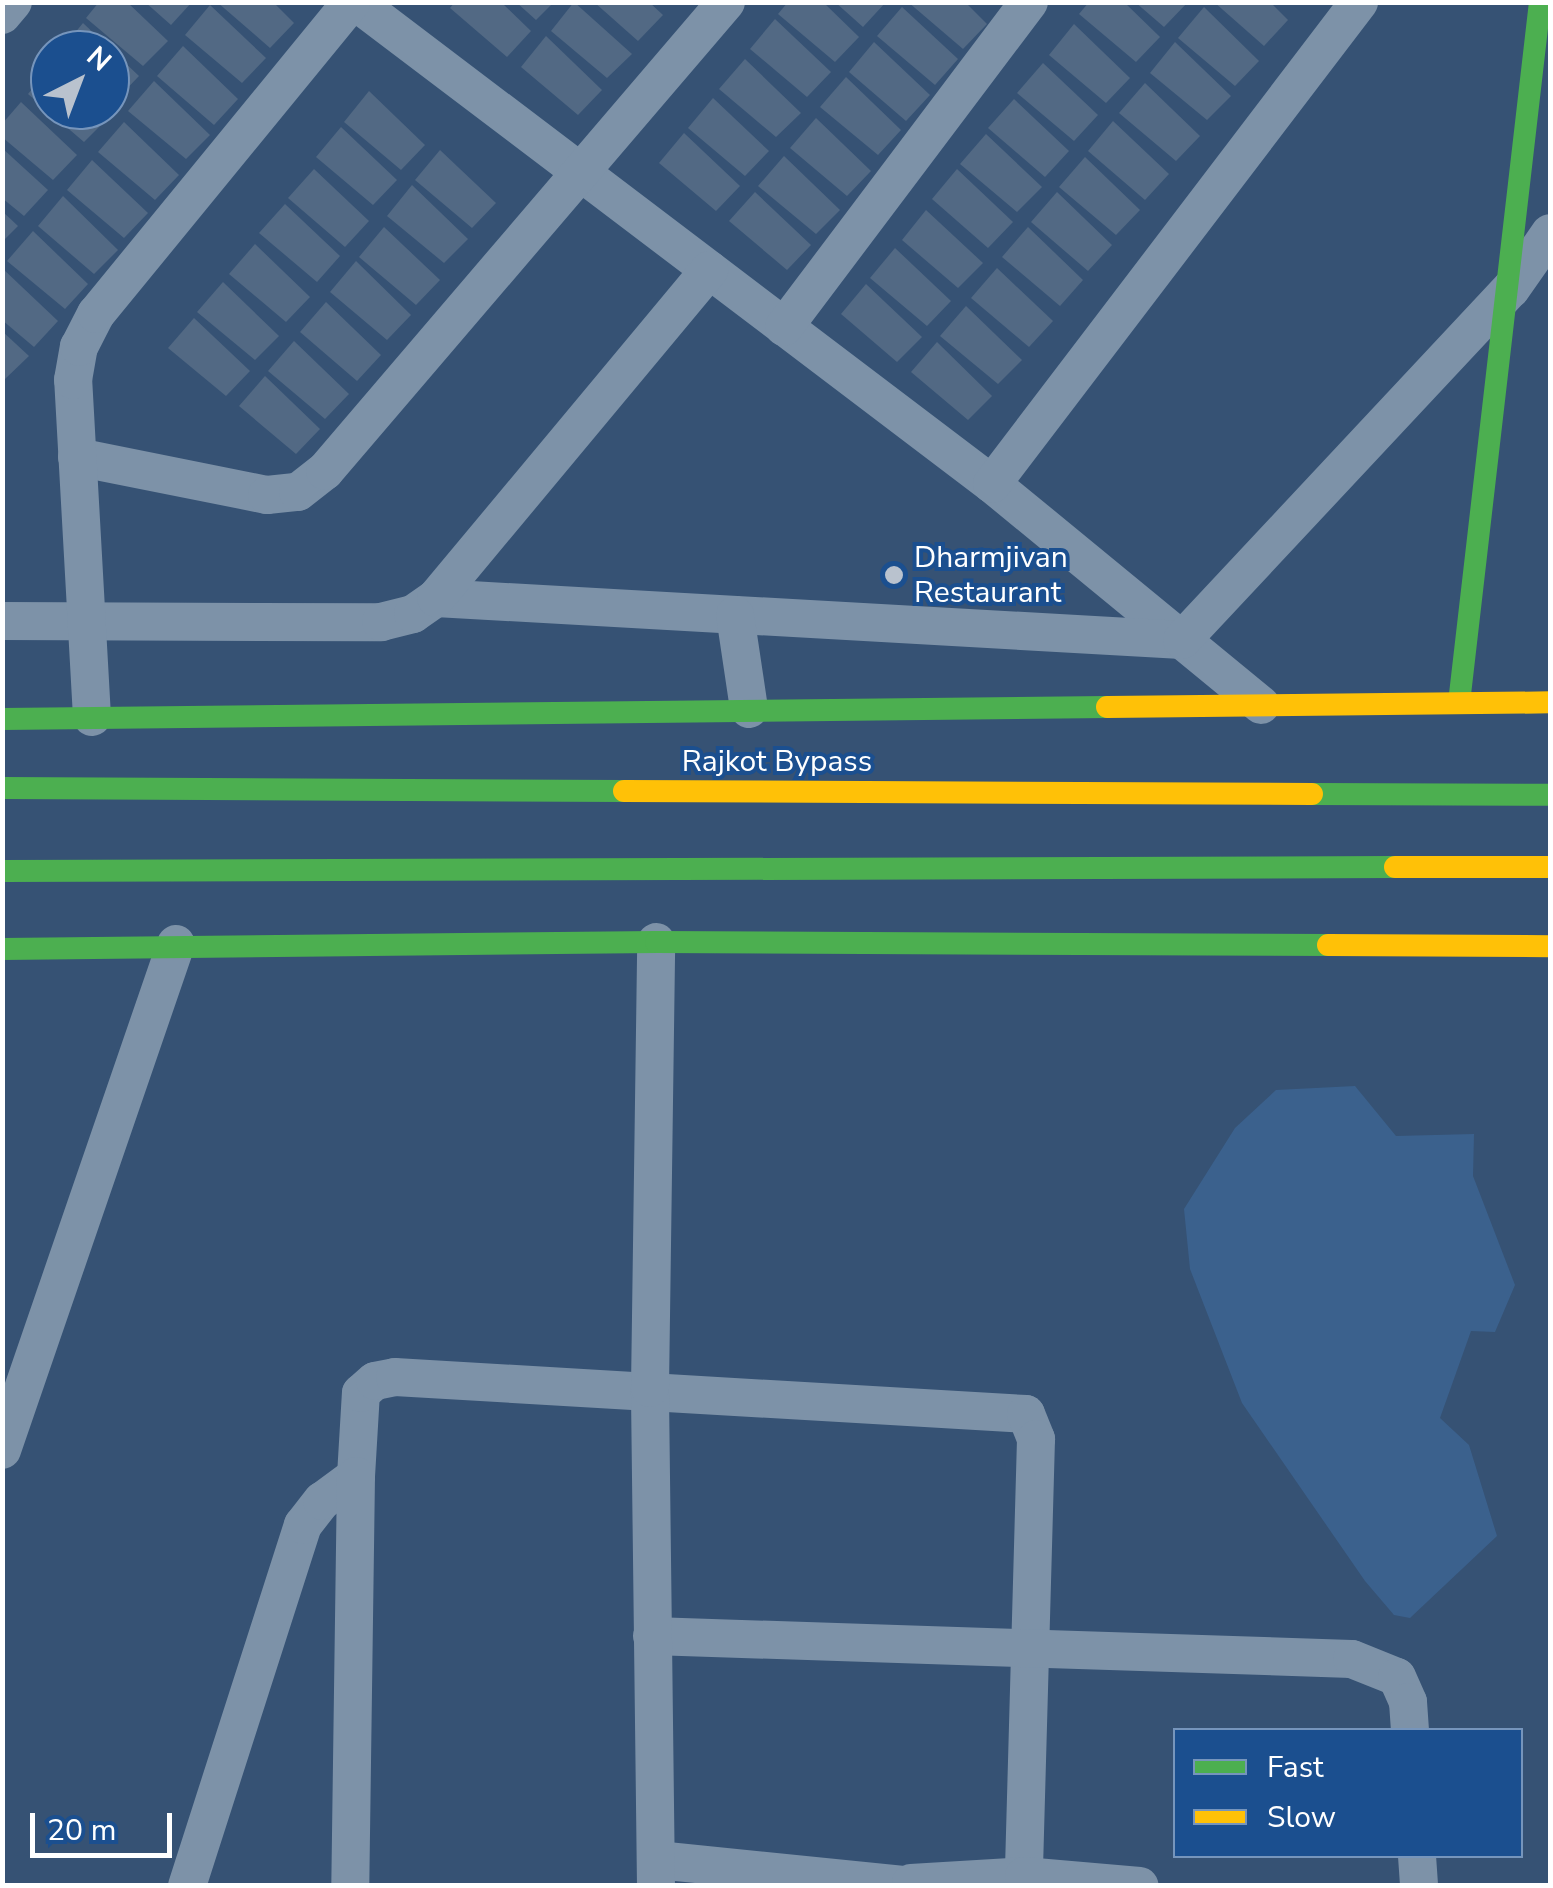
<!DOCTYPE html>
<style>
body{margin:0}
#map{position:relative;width:1553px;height:1888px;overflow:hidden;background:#365274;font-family:"Nunito Sans",sans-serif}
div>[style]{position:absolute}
.water>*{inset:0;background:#3b618d}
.building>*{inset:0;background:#526984}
.street>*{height:38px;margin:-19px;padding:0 19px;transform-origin:19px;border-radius:19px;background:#7d92a8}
.fast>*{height:22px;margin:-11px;padding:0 11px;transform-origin:11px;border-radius:11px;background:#4caf50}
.slow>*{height:22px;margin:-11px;padding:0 11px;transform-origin:11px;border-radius:11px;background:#ffc107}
.dots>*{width:28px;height:28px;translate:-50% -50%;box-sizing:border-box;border:5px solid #1b4f8f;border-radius:50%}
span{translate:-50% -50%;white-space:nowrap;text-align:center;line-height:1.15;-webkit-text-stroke:8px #1b4f8f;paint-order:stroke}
.poi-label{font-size:30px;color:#fff}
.left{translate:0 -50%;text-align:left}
.street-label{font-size:30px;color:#fff}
.frame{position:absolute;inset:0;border:5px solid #fff;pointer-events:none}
.legend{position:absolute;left:1173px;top:1728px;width:350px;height:130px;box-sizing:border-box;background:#1b4f8f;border:2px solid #7695bc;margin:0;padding:12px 18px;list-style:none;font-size:30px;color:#fff}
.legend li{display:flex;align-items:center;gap:20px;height:50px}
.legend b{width:50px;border:2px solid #7695bc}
.north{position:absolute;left:30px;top:30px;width:100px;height:100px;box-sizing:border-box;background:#1b4f8f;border:2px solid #7695bc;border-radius:50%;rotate:42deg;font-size:28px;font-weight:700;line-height:40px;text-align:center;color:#fff}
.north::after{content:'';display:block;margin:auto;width:35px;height:45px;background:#b9c2ce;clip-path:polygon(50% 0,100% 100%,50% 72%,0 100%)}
.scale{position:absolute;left:30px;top:1813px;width:142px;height:45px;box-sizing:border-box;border:5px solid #fff;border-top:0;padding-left:12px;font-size:30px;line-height:35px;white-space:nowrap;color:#fff;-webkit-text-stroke:8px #1b4f8f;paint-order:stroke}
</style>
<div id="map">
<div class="water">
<div style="clip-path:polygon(1355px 1086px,1396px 1136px,1474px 1134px,1473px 1176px,1515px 1285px,1495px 1332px,1471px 1331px,1440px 1418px,1469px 1445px,1497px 1536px,1410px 1618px,1394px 1615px,1365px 1581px,1242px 1403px,1190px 1269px,1184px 1209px,1235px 1128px,1276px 1090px)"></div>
</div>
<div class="building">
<div style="clip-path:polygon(99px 2px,127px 2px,168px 41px,143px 66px,86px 18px)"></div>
<div style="clip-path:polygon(145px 2px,192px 2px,171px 25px)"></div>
<div style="clip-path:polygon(217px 2px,273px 2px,294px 23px,270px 48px)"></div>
<div style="clip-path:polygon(455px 2px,501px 2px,531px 31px,507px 57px,450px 8px)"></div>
<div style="clip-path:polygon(516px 2px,554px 2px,536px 20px)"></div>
<div style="clip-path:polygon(574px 2px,632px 54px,607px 78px,551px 31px)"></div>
<div style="clip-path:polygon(594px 2px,649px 2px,663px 15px,638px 41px)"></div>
<div style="clip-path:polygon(788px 2px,823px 2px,859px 37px,835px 62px,778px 14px)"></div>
<div style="clip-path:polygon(835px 2px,886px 2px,863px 27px)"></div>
<div style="clip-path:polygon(908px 2px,965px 2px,987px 24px,963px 49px)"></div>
<div style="clip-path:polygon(1089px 2px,1124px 2px,1160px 37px,1136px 62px,1079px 14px)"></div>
<div style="clip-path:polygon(1135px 2px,1188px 2px,1164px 27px)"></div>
<div style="clip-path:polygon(1214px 2px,1270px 2px,1288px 20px,1264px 46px)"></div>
<div style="clip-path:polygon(210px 5px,266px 58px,242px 83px,185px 35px)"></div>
<div style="clip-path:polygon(902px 7px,958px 59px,935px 85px,877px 36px)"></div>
<div style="clip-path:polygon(1204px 7px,1259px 61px,1235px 86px,1178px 38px)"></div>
<div style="clip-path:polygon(775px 19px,831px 72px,807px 97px,750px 49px)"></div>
<div style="clip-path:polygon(83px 23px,139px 76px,115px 101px,110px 50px,61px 50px)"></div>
<div style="clip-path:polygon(1074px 24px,1130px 78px,1106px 103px,1049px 55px)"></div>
<div style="clip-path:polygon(546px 36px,602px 90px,578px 115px,521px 67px)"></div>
<div style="clip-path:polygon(874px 42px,930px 95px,906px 121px,849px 72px)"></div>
<div style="clip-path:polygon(1175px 42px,1231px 96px,1207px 120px,1150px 73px)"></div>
<div style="clip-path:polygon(183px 46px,238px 99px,214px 125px,157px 76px)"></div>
<div style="clip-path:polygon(745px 59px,801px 113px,776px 137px,719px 89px)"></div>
<div style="clip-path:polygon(1043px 63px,1098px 115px,1074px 141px,1017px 93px)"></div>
<div style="clip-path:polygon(50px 67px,50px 110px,102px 110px,109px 117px,84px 142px,28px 94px)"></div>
<div style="clip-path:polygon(846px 77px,901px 130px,878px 155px,820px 107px)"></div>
<div style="clip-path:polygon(154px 81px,210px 135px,186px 159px,128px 111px)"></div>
<div style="clip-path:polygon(1145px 83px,1200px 136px,1176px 161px,1119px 113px)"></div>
<div style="clip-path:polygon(369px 91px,425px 145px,401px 170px,344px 122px)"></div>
<div style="clip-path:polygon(713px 98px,769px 151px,745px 176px,688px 128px)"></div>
<div style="clip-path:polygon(1014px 99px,1069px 151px,1045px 177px,988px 128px)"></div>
<div style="clip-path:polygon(21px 102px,77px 155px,53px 180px,2px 137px,2px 124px)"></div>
<div style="clip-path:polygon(816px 118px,871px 171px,847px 196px,790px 148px)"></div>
<div style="clip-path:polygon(1113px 121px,1169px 174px,1145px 200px,1088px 151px)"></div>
<div style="clip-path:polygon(124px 122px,179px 175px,155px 200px,98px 152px)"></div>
<div style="clip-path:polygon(341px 127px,397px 180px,373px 205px,316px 157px)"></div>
<div style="clip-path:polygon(684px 133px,740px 186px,716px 211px,659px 163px)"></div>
<div style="clip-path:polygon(986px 134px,1042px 187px,1017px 212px,960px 164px)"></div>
<div style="clip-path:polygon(2px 148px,48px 190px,24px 216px,2px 198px)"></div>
<div style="clip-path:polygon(440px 150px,496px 203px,472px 228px,415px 180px)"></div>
<div style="clip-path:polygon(784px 156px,840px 210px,816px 234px,758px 186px)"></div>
<div style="clip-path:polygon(1085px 157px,1140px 210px,1116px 235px,1059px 187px)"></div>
<div style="clip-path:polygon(92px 160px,148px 213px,124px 238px,67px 190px)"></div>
<div style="clip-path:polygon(314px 169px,369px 221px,345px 247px,288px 198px)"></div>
<div style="clip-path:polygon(957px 169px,1013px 222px,988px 248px,932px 199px)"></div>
<div style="clip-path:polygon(412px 185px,468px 239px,444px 263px,387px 216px)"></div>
<div style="clip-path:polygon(755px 192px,811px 245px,787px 270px,729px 221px)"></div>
<div style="clip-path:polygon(1057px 192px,1112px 245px,1088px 271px,1031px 222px)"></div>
<div style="clip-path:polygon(63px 196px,118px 250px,94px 274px,38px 226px)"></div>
<div style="clip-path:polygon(285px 204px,340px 256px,317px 282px,259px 233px)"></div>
<div style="clip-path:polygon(926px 210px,983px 263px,958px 288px,902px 240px)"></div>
<div style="clip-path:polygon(2px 211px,18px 226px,2px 242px)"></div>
<div style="clip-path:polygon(384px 227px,440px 280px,416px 305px,359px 257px)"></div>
<div style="clip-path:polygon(1028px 227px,1083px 280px,1060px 306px,1002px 257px)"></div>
<div style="clip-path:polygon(33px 231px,88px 284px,65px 309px,7px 261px)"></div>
<div style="clip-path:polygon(255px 244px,310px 297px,286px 322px,229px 274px)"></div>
<div style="clip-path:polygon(895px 248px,951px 301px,927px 326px,870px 278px)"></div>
<div style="clip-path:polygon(356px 261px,411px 315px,387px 340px,330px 292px)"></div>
<div style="clip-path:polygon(2px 268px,58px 321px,34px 347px,2px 320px)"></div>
<div style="clip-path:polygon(997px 268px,1053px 321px,1029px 347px,971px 298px)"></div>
<div style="clip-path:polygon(223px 282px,279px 336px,255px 360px,197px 312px)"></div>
<div style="clip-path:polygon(866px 284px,922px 337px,897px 362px,841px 314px)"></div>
<div style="clip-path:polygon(326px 302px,381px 355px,357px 381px,300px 332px)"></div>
<div style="clip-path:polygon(966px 306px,1022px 360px,998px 384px,940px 336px)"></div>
<div style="clip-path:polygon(194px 318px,250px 371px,226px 396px,168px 348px)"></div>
<div style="clip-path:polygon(2px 331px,29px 356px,4px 380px,2px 379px)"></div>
<div style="clip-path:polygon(294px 341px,349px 394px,325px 419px,268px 371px)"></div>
<div style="clip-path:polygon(937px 342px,992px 396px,968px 420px,911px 372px)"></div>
<div style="clip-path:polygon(265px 376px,320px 429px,296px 454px,239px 406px)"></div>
</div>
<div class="street">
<div style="left:356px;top:2px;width:798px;rotate:37.16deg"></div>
<div style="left:992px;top:484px;width:348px;rotate:39.4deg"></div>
<div style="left:2px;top:15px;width:17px;rotate:-50deg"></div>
<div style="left:784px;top:327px;width:407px;rotate:-53deg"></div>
<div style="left:77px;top:457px;width:194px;rotate:11.3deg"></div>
<div style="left:267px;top:495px;width:31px;rotate:-6deg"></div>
<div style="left:298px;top:492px;width:34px;rotate:-38deg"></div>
<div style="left:325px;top:471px;width:617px;rotate:-49.47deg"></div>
<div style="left:992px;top:484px;width:606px;rotate:-52.71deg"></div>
<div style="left:436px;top:598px;width:747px;rotate:3.22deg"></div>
<div style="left:1182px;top:640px;width:481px;rotate:-46.9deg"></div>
<div style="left:1511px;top:289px;width:68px;rotate:-55.1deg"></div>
<div style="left:735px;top:615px;width:95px;rotate:81.5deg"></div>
<div style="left:2px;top:621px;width:379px;rotate:0.2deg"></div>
<div style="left:381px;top:622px;width:33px;rotate:-14deg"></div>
<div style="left:413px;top:614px;width:28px;rotate:-35deg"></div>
<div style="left:436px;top:598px;width:427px;rotate:-50.2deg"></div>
<div style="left:92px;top:717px;width:338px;rotate:-93.2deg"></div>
<div style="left:73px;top:380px;width:34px;rotate:-80deg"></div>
<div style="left:79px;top:347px;width:37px;rotate:-63deg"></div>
<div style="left:96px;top:314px;width:403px;rotate:-50.7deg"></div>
<div style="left:2px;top:1450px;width:535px;rotate:-71.02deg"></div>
<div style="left:356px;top:1476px;width:83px;rotate:-86.6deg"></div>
<div style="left:361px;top:1393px;width:18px;rotate:-41deg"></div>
<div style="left:375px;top:1381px;width:20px;rotate:-11deg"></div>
<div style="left:395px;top:1377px;width:632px;rotate:3.36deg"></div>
<div style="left:1026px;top:1414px;width:27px;rotate:68deg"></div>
<div style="left:1036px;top:1439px;width:437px;rotate:91.6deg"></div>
<div style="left:652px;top:1636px;width:700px;rotate:1.88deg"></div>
<div style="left:1352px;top:1659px;width:48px;rotate:21.8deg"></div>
<div style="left:1397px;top:1677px;width:27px;rotate:66deg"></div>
<div style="left:1408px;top:1702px;width:28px;rotate:86deg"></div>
<div style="left:1417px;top:1856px;width:30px;rotate:86deg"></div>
<div style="left:657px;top:1860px;width:255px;rotate:5.8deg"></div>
<div style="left:911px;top:1883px;width:113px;rotate:-3.5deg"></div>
<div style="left:1024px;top:1876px;width:116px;rotate:4.9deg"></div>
<div style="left:187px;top:1886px;width:379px;rotate:-72.2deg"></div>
<div style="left:303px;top:1525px;width:31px;rotate:-52deg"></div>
<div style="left:322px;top:1501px;width:42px;rotate:-36.3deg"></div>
<div style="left:356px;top:1476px;width:410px;rotate:90.8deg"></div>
<div style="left:656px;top:1886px;width:498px;rotate:-90.7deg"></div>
<div style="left:650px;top:1388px;width:446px;rotate:-89.2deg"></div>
</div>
<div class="fast">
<div style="left:1459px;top:703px;width:706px;rotate:-83.41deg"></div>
<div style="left:2px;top:719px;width:1105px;rotate:-0.62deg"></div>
<div style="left:2px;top:788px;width:622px;rotate:0.28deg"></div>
<div style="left:1312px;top:794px;width:238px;rotate:0.2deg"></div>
<div style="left:2px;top:871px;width:1393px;rotate:-0.16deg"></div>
<div style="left:2px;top:949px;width:654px;rotate:-0.61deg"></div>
<div style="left:656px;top:942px;width:672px;rotate:0.26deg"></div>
</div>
<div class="slow">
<div style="left:1107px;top:707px;width:443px;rotate:-0.6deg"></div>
<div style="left:624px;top:791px;width:688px;rotate:0.25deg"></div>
<div style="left:1395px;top:867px;width:155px"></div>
<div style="left:1328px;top:945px;width:222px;rotate:0.3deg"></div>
</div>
<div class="dots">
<div style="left:894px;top:575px;background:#b9c2ce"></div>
</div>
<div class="poi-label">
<span class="left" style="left:914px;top:575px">Dharmjivan<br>Restaurant</span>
</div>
<div class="street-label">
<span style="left:777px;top:762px">Rajkot Bypass</span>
</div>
<div class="frame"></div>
<ul class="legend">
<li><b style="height:12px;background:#4caf50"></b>Fast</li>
<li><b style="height:12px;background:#ffc107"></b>Slow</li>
</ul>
<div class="north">N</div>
<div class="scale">20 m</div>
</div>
